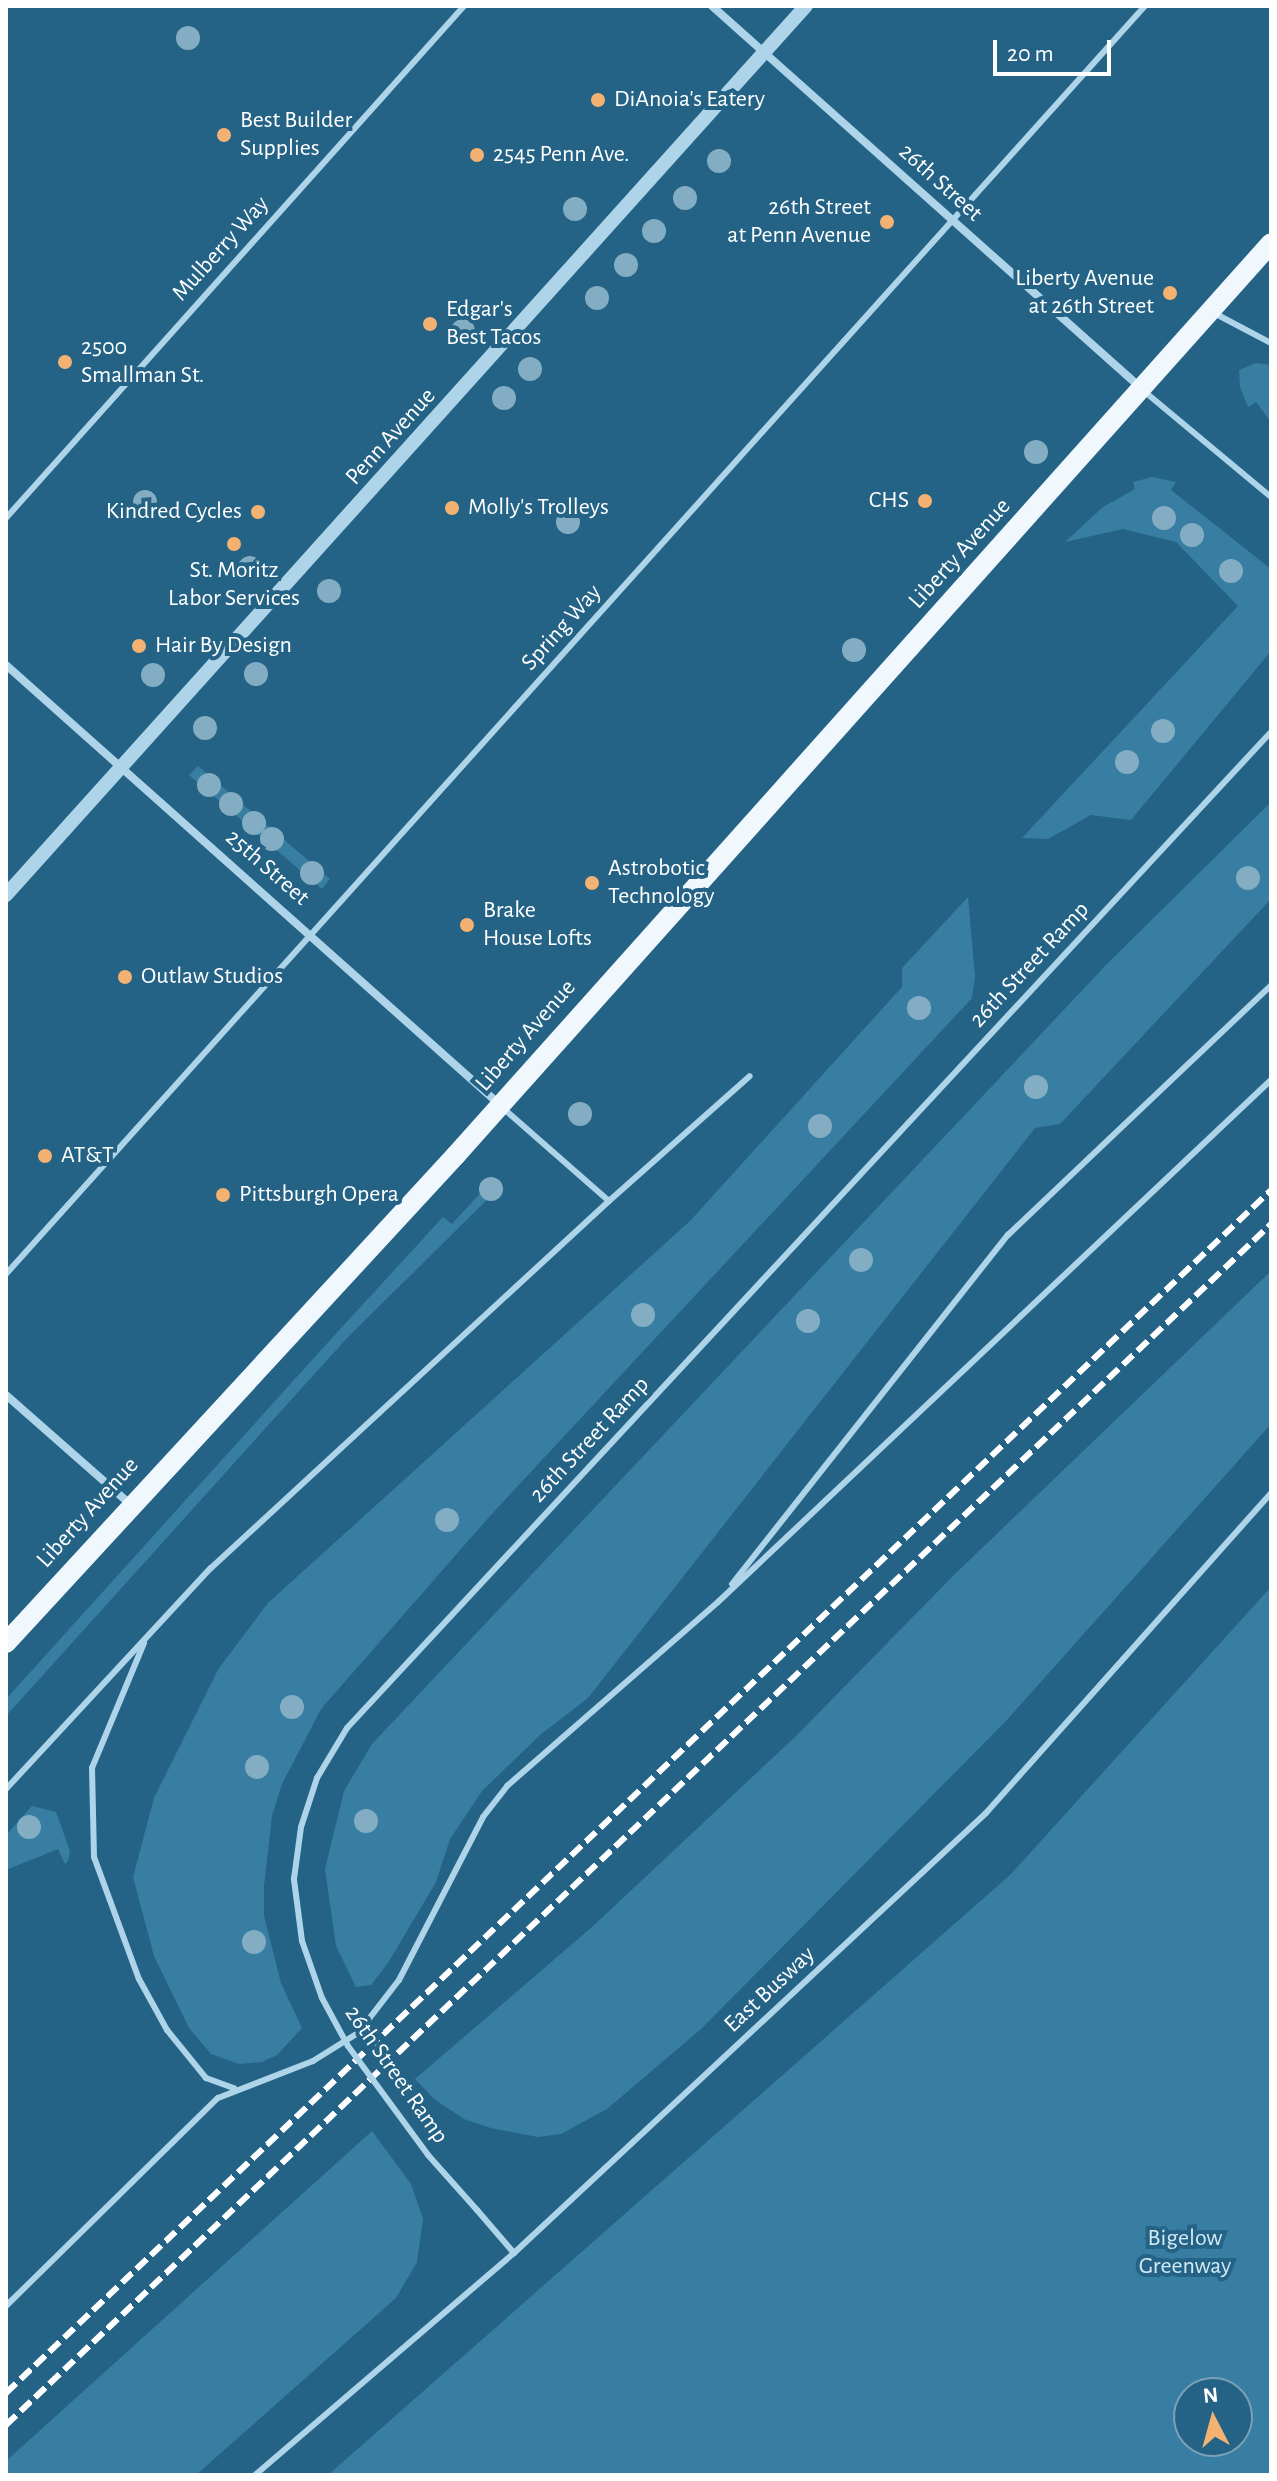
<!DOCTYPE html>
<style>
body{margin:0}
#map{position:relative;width:1277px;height:2481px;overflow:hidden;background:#246385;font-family:"Alegreya Sans",sans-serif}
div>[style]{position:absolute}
.green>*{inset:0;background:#387ea2}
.service>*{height:6px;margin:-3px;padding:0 3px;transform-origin:3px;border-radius:3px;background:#add4e8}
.minor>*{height:8px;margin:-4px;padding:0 4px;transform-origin:4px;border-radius:4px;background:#add4e8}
.tertiary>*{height:14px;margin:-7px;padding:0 7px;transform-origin:7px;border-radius:7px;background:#add4e8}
.primary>*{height:20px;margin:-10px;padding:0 10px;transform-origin:10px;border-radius:10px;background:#f0f8fe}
.rail>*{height:6px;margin-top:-3px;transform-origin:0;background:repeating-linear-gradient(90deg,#fff 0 14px,transparent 0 20px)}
.service-bridge>*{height:6px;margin:-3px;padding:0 3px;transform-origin:3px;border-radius:3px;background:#add4e8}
.trees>*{width:24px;height:24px;margin:-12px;border-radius:50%;background:#83adc3}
.dots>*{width:22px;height:22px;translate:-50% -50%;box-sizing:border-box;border:4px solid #246385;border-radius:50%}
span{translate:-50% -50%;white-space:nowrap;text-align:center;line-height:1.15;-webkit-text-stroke:8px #246385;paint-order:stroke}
.poi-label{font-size:24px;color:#fff}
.left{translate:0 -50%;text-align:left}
.right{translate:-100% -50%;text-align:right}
.street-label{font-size:24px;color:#fff}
.park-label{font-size:24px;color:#d1eaf6}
.frame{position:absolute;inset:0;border:8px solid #fff;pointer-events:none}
.north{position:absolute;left:1173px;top:2377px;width:80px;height:80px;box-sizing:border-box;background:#246385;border:2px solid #7ca1b6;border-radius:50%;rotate:354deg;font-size:22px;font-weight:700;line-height:32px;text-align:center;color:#fff}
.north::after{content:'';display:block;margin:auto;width:28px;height:36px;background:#f3b271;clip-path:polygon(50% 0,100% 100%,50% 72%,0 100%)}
.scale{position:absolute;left:993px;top:40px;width:118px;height:36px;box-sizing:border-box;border:4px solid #fff;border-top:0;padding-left:10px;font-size:24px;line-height:28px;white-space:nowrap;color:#fff;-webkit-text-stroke:6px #246385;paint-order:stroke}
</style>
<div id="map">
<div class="green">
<div style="clip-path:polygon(1256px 363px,1271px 365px,1271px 422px,1256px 402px,1248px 407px,1240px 387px,1239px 370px)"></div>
<div style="clip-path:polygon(1152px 477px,1176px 482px,1171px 490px,1271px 569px,1271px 651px,1131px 820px,1091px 815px,1048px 839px,1022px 838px,1238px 606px,1176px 542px,1123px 529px,1065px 542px,1103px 507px,1135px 489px,1133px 482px)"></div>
<div style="clip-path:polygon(198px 766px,330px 879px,322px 889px,189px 775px)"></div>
<div style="clip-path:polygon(1271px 802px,1271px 899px,1060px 1124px,1035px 1128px,588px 1698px,540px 1735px,482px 1791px,450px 1839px,436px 1882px,388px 1963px,371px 1985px,356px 1987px,336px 1946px,325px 1869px,344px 1791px,372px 1744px,1106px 965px)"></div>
<div style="clip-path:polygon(968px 897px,975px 977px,972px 998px,489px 1517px,321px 1709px,282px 1784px,272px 1816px,264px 1886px,264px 1916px,281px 1983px,302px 2028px,277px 2055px,262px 2062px,239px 2064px,211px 2054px,189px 2028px,154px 1956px,133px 1877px,154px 1798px,219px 1668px,268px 1603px,690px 1221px,902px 987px,902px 968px)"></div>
<div style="clip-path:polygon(493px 1179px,501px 1186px,347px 1338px,6px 1716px,6px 1699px,332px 1338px,443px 1217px,452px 1224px)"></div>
<div style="clip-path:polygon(1271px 1271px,1271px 1424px,1006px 1721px,701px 2029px,607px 2109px,561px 2134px,538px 2137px,491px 2128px,464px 2119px,434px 2099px,415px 2079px,592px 1927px,796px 1736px,955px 1574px)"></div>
<div style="clip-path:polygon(evenodd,1271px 1587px,1271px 2475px,328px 2475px,1010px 1875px,1271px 1587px,1189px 2393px,1237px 2393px,1237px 2441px,1189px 2441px,1189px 2393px)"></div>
<div style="clip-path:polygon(32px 1806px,56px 1812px,70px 1851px,68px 1861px,65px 1864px,58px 1849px,6px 1870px,6px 1835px)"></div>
<div style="clip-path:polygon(372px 2131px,411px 2184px,423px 2219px,417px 2262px,396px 2298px,196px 2475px,6px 2475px,6px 2461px)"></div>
</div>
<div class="service">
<div style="left:1214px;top:313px;width:64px;rotate:27.8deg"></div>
<div style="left:1145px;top:392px;width:164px;rotate:39.8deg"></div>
<div style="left:6px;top:518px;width:687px;rotate:-48.19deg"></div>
<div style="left:503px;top:1108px;width:141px;rotate:41.3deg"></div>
<div style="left:609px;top:1201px;width:188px;rotate:-41.6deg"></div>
<div style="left:6px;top:1274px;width:1704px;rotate:-48.07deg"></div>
<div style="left:732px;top:1584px;width:445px;rotate:-51.7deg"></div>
<div style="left:1008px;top:1235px;width:363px;rotate:-43.5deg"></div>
<div style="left:144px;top:1643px;width:135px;rotate:112.6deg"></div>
<div style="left:92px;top:1768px;width:89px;rotate:88.7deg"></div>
<div style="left:94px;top:1857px;width:130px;rotate:69.8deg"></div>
<div style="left:139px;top:1979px;width:58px;rotate:61.2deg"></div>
<div style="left:167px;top:2030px;width:62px;rotate:50.9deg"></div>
<div style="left:206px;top:2078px;width:30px;rotate:20deg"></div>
<div style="left:6px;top:1789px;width:301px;rotate:-47.2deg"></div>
<div style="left:211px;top:1568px;width:541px;rotate:-42.68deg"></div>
<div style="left:302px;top:1941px;width:63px;rotate:-97.4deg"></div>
<div style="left:294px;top:1879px;width:52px;rotate:-82.3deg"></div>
<div style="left:301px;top:1827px;width:52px;rotate:-71.9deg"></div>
<div style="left:317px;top:1778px;width:58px;rotate:-59deg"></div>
<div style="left:347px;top:1728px;width:1359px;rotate:-47.15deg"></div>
<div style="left:477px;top:2210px;width:57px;rotate:49.3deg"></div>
<div style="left:6px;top:2306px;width:297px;rotate:-44.5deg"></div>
<div style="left:218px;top:2098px;width:102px;rotate:-21.3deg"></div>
<div style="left:313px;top:2061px;width:53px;rotate:-31.9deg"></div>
<div style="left:358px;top:2033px;width:67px;rotate:-52.3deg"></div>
<div style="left:399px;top:1980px;width:183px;rotate:-62.7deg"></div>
<div style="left:483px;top:1817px;width:39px;rotate:-52deg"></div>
<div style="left:507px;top:1786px;width:280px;rotate:-41.1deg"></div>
<div style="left:718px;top:1602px;width:760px;rotate:-43.35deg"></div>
<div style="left:255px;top:2475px;width:341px;rotate:-40.6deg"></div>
<div style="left:514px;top:2253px;width:645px;rotate:-42.99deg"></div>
<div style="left:986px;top:1813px;width:429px;rotate:-48.3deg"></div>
</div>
<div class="minor">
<div style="left:712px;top:6px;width:574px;rotate:41.68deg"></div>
<div style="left:6px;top:665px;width:659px;rotate:41.68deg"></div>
<div style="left:6px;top:1395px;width:165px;rotate:41.3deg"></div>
</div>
<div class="tertiary">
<div style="left:6px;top:895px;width:1196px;rotate:-48.02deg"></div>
</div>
<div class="primary">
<div style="left:6px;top:1643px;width:664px;rotate:-47.32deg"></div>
<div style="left:456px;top:1155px;width:1223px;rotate:-48.21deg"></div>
</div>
<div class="rail">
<div style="left:6px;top:2393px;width:1746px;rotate:-43.56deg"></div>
<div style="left:6px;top:2425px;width:1744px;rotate:-43.51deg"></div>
</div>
<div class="service-bridge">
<div style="left:302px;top:1941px;width:60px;rotate:70.7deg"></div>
<div style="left:322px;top:1998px;width:55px;rotate:61.6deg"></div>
<div style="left:348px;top:2046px;width:135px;rotate:53.7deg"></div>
<div style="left:428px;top:2155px;width:74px;rotate:48.3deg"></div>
</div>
<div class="trees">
<div style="left:188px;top:38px"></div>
<div style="left:719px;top:161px"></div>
<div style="left:685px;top:198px"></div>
<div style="left:575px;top:209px"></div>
<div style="left:654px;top:231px"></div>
<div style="left:626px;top:265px"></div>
<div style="left:597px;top:298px"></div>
<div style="left:463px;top:331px"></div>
<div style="left:530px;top:369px"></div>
<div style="left:504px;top:398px"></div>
<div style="left:1036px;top:452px"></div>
<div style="left:145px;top:502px"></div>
<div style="left:1164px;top:518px"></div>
<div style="left:568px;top:522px"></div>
<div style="left:1192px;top:535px"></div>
<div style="left:250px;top:568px"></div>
<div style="left:1231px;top:571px"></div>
<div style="left:329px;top:591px"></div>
<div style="left:854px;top:650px"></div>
<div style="left:256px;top:674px"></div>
<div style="left:153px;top:675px"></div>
<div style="left:205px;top:728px"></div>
<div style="left:1163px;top:731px"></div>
<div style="left:1127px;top:762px"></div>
<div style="left:209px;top:785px"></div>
<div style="left:231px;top:804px"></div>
<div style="left:254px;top:823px"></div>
<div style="left:272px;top:839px"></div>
<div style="left:312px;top:873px"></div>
<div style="left:1248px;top:878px"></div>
<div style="left:919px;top:1008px"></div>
<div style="left:1036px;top:1087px"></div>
<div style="left:580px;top:1114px"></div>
<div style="left:820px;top:1126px"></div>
<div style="left:491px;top:1189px"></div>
<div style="left:861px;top:1260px"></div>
<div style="left:643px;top:1315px"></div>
<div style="left:808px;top:1321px"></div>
<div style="left:447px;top:1520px"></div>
<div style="left:292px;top:1707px"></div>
<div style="left:257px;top:1767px"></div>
<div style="left:366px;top:1821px"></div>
<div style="left:29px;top:1827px"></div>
<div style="left:254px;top:1942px"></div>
</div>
<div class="dots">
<div style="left:598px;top:100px;background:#f3b271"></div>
<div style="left:224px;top:135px;background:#f3b271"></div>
<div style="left:477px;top:155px;background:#f3b271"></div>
<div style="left:887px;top:222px;background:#f3b271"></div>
<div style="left:1170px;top:293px;background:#f3b271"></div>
<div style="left:430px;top:324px;background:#f3b271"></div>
<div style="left:65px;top:362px;background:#f3b271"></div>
<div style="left:925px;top:501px;background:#f3b271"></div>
<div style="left:452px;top:508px;background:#f3b271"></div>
<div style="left:258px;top:512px;background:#f3b271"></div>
<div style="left:234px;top:544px;background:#f3b271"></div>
<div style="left:139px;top:646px;background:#f3b271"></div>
<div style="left:592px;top:883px;background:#f3b271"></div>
<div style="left:467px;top:925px;background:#f3b271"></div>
<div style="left:125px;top:977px;background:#f3b271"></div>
<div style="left:45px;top:1156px;background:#f3b271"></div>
<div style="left:223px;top:1195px;background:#f3b271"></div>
</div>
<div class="poi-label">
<span class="left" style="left:614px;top:100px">DiAnoia's Eatery</span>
<span class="left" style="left:240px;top:135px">Best Builder<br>Supplies</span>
<span class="left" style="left:493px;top:155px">2545 Penn Ave.</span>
<span class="right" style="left:871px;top:222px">26th Street<br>at Penn Avenue</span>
<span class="right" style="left:1154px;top:293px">Liberty Avenue<br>at 26th Street</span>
<span class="left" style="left:446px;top:324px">Edgar's<br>Best Tacos</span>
<span class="left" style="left:81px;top:362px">2500<br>Smallman St.</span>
<span class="right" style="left:909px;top:501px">CHS</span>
<span class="left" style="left:468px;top:508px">Molly's Trolleys</span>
<span class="right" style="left:242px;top:512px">Kindred Cycles</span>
<span style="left:234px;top:585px">St. Moritz<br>Labor Services</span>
<span class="left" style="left:155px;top:646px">Hair By Design</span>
<span class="left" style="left:608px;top:883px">Astrobotic<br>Technology</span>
<span class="left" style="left:483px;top:925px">Brake<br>House Lofts</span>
<span class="left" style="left:141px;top:977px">Outlaw Studios</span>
<span class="left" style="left:61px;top:1156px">AT&amp;T</span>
<span class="left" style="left:239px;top:1195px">Pittsburgh Opera</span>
</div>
<div class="street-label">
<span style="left:940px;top:183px;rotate:42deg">26th Street</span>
<span style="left:221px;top:249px;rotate:-48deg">Mulberry Way</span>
<span style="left:391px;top:437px;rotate:-48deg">Penn Avenue</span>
<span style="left:960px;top:554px;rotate:-48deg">Liberty Avenue</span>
<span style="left:562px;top:628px;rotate:-48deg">Spring Way</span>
<span style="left:267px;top:868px;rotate:41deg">25th Street</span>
<span style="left:1030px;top:965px;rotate:-47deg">26th Street Ramp</span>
<span style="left:526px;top:1036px;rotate:-49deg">Liberty Avenue</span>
<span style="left:590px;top:1440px;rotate:-47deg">26th Street Ramp</span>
<span style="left:88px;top:1513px;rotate:-48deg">Liberty Avenue</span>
<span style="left:770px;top:1990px;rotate:-43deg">East Busway</span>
<span style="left:396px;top:2075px;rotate:55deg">26th Street Ramp</span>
</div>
<div class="park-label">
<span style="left:1185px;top:2253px">Bigelow<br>Greenway</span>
</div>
<div class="frame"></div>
<div class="north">N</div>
<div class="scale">20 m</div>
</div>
